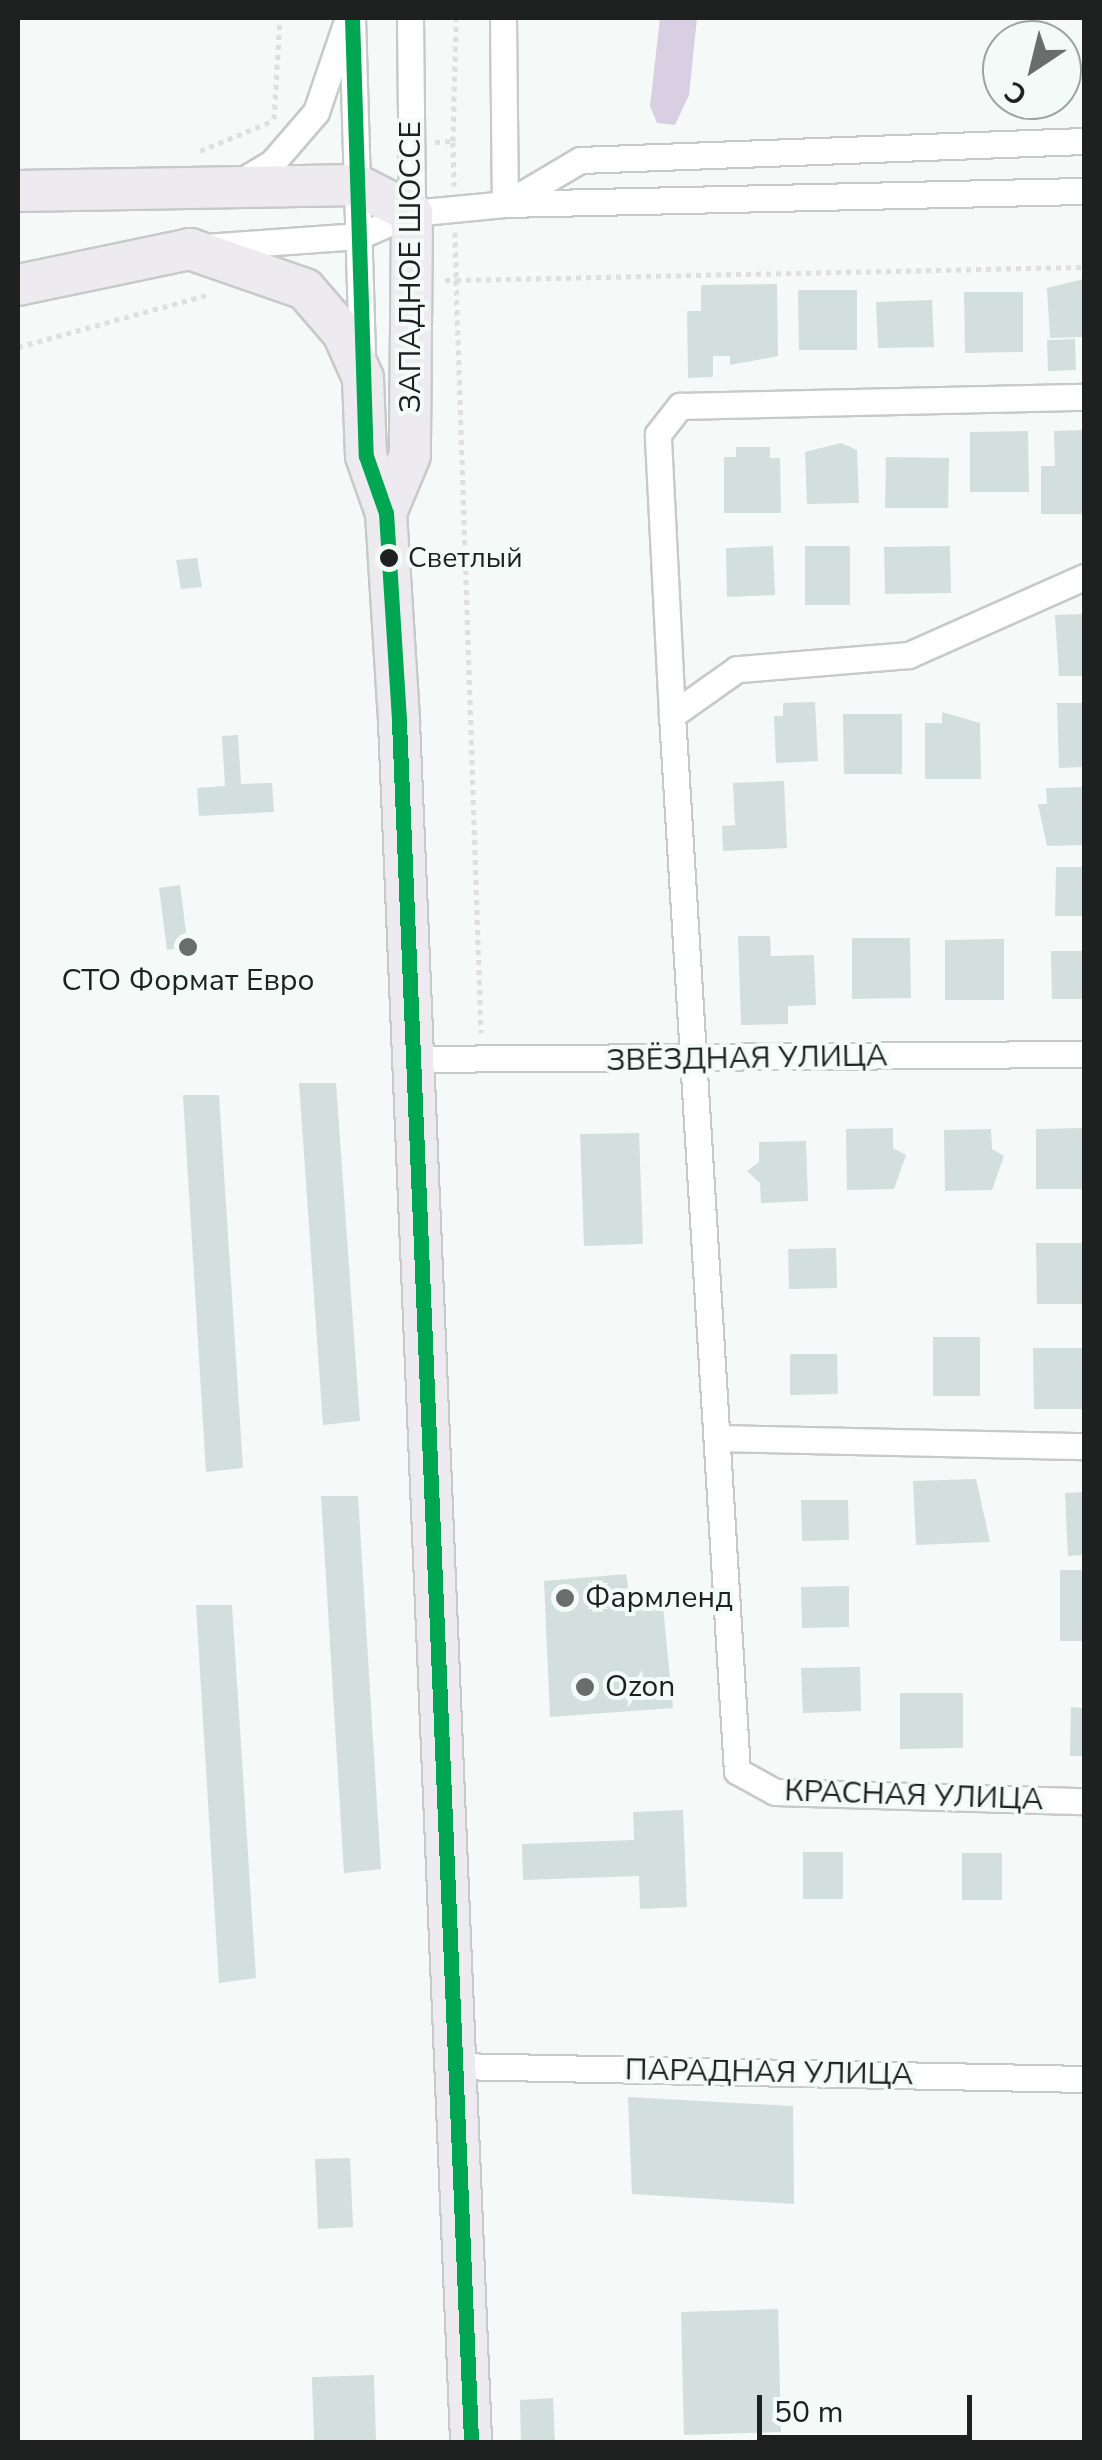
<!DOCTYPE html>
<meta charset="utf-8">
<style>
body{margin:0}
#map{position:relative;width:1102px;height:2460px;overflow:hidden;background:#f5f9f8;font-family:"Nunito Sans",sans-serif}
div>[style]{position:absolute}
.forest>*{inset:0;background:#d9cfe3}
.building>*{inset:0;background:#d3dfdc}
.path>*{height:5px;margin-top:-2.5px;transform-origin:0;background:repeating-linear-gradient(90deg,#dedfde 0 5px,transparent 0 10px)}
.roads{filter:drop-shadow(2px 0 #c6cac9) drop-shadow(-2px 0 #c6cac9) drop-shadow(0 2px #c6cac9) drop-shadow(0 -2px #c6cac9)}
.minor>*{height:25px;margin:-12.5px;padding:0 12.5px;transform-origin:12.5px;border-radius:12.5px;background:#fefefe}
.primary>*{height:40px;margin:-20px;padding:0 20px;transform-origin:20px;border-radius:20px;background:#edebf0}
.bus-1>*{height:15px;margin:-7.5px;padding:0 7.5px;transform-origin:7.5px;border-radius:7.5px;background:#00a651}
.dots>*{width:28px;height:28px;translate:-50% -50%;box-sizing:border-box;border:5px solid #f3fbf9;border-radius:50%}
span{translate:-50% -50%;white-space:nowrap;text-align:center;line-height:1.15;-webkit-text-stroke:8px #f3fbf9;paint-order:stroke}
.bus-label{font-size:28px;color:#1e2120}
.left{translate:0 -50%;text-align:left}
.street-label{font-size:30px;color:#1e2120}
.poi-label{font-size:30px;color:#1e2120}
.frame{position:absolute;inset:0;border:20px solid #1e2120;pointer-events:none}
.north{position:absolute;left:982px;top:20px;width:100px;height:100px;box-sizing:border-box;background:#f3fbf9;border:2px solid #9ea4a2;border-radius:50%;rotate:215deg;font-size:28px;font-weight:700;line-height:40px;text-align:center;color:#1e2120}
.north::after{content:'';display:block;margin:auto;width:35px;height:45px;background:#696d6c;clip-path:polygon(50% 0,100% 100%,50% 72%,0 100%)}
.scale{position:absolute;left:757px;top:2395px;width:215px;height:45px;box-sizing:border-box;border:5px solid #1e2120;border-top:0;padding-left:12px;font-size:30px;line-height:35px;white-space:nowrap;color:#1e2120;-webkit-text-stroke:8px #f3fbf9;paint-order:stroke}
</style>
<div id="map">
<div class="forest">
<div style="clip-path:polygon(660px 18px,697px 18px,689px 95px,675px 125px,657px 123px,650px 106px)"></div>
</div>
<div class="building">
<div style="clip-path:polygon(1084px 279px,1084px 337px,1050px 338px,1047px 288px)"></div>
<div style="clip-path:polygon(777px 284px,778px 356px,730px 365px,730px 356px,713px 356px,713px 377px,688px 378px,687px 311px,701px 311px,701px 285px)"></div>
<div style="clip-path:polygon(798px 290px,857px 290px,857px 350px,799px 350px)"></div>
<div style="clip-path:polygon(964px 292px,1023px 292px,1023px 352px,965px 353px)"></div>
<div style="clip-path:polygon(932px 300px,934px 347px,878px 348px,876px 302px)"></div>
<div style="clip-path:polygon(1075px 339px,1076px 370px,1048px 371px,1047px 340px)"></div>
<div style="clip-path:polygon(1084px 430px,1084px 514px,1041px 514px,1041px 466px,1055px 466px,1054px 431px)"></div>
<div style="clip-path:polygon(1028px 431px,1029px 492px,970px 492px,970px 432px)"></div>
<div style="clip-path:polygon(841px 443px,857px 450px,859px 503px,807px 504px,805px 452px)"></div>
<div style="clip-path:polygon(736px 447px,770px 447px,770px 458px,780px 458px,781px 513px,724px 513px,724px 457px,736px 457px)"></div>
<div style="clip-path:polygon(886px 457px,949px 458px,948px 508px,885px 508px)"></div>
<div style="clip-path:polygon(773px 546px,775px 595px,727px 597px,726px 548px)"></div>
<div style="clip-path:polygon(805px 546px,850px 546px,850px 605px,805px 605px)"></div>
<div style="clip-path:polygon(950px 546px,951px 593px,885px 594px,884px 547px)"></div>
<div style="clip-path:polygon(197px 558px,202px 587px,181px 589px,176px 560px)"></div>
<div style="clip-path:polygon(1084px 614px,1084px 676px,1059px 676px,1055px 615px)"></div>
<div style="clip-path:polygon(815px 702px,818px 761px,776px 763px,774px 716px,783px 716px,783px 703px)"></div>
<div style="clip-path:polygon(1057px 703px,1084px 703px,1084px 767px,1059px 768px)"></div>
<div style="clip-path:polygon(942px 712px,980px 723px,981px 779px,925px 779px,925px 723px,942px 723px)"></div>
<div style="clip-path:polygon(843px 714px,902px 714px,902px 774px,844px 774px)"></div>
<div style="clip-path:polygon(238px 735px,241px 784px,272px 783px,274px 812px,199px 816px,197px 788px,225px 786px,222px 736px)"></div>
<div style="clip-path:polygon(784px 781px,787px 848px,723px 851px,722px 826px,735px 825px,733px 783px)"></div>
<div style="clip-path:polygon(1084px 787px,1084px 845px,1047px 846px,1038px 804px,1047px 804px,1046px 788px)"></div>
<div style="clip-path:polygon(1056px 867px,1084px 867px,1084px 916px,1055px 916px)"></div>
<div style="clip-path:polygon(180px 885px,188px 947px,167px 950px,159px 888px)"></div>
<div style="clip-path:polygon(738px 936px,770px 936px,771px 956px,814px 955px,816px 1005px,788px 1006px,788px 1024px,741px 1025px)"></div>
<div style="clip-path:polygon(852px 938px,910px 938px,911px 998px,852px 999px)"></div>
<div style="clip-path:polygon(1004px 939px,1004px 1000px,945px 1000px,945px 940px)"></div>
<div style="clip-path:polygon(1051px 951px,1084px 951px,1084px 999px,1052px 999px)"></div>
<div style="clip-path:polygon(299px 1083px,336px 1083px,360px 1421px,323px 1425px)"></div>
<div style="clip-path:polygon(183px 1095px,219px 1095px,243px 1468px,206px 1472px)"></div>
<div style="clip-path:polygon(893px 1128px,893px 1148px,906px 1155px,894px 1189px,847px 1190px,846px 1129px)"></div>
<div style="clip-path:polygon(1083px 1128px,1084px 1189px,1036px 1189px,1036px 1129px)"></div>
<div style="clip-path:polygon(991px 1129px,992px 1149px,1004px 1156px,992px 1190px,945px 1191px,944px 1130px)"></div>
<div style="clip-path:polygon(639px 1133px,643px 1244px,584px 1246px,580px 1134px)"></div>
<div style="clip-path:polygon(806px 1141px,808px 1201px,761px 1203px,760px 1183px,747px 1171px,759px 1162px,759px 1142px)"></div>
<div style="clip-path:polygon(1036px 1243px,1084px 1243px,1084px 1304px,1037px 1304px)"></div>
<div style="clip-path:polygon(836px 1248px,837px 1288px,789px 1289px,788px 1249px)"></div>
<div style="clip-path:polygon(933px 1337px,980px 1337px,980px 1396px,933px 1396px)"></div>
<div style="clip-path:polygon(1033px 1348px,1084px 1348px,1084px 1409px,1034px 1409px)"></div>
<div style="clip-path:polygon(790px 1354px,837px 1354px,838px 1394px,790px 1395px)"></div>
<div style="clip-path:polygon(976px 1479px,990px 1542px,916px 1545px,913px 1481px)"></div>
<div style="clip-path:polygon(1084px 1492px,1084px 1555px,1068px 1556px,1065px 1493px)"></div>
<div style="clip-path:polygon(321px 1496px,358px 1496px,381px 1869px,344px 1873px)"></div>
<div style="clip-path:polygon(801px 1500px,848px 1500px,849px 1540px,802px 1541px)"></div>
<div style="clip-path:polygon(1060px 1570px,1084px 1570px,1084px 1641px,1060px 1641px)"></div>
<div style="clip-path:polygon(626px 1574px,629px 1593px,662px 1596px,673px 1708px,550px 1717px,544px 1581px)"></div>
<div style="clip-path:polygon(849px 1586px,849px 1627px,802px 1628px,801px 1587px)"></div>
<div style="clip-path:polygon(196px 1605px,232px 1605px,256px 1978px,219px 1983px)"></div>
<div style="clip-path:polygon(860px 1667px,861px 1711px,803px 1713px,801px 1668px)"></div>
<div style="clip-path:polygon(900px 1693px,963px 1693px,963px 1748px,900px 1749px)"></div>
<div style="clip-path:polygon(1071px 1707px,1084px 1708px,1084px 1756px,1070px 1756px)"></div>
<div style="clip-path:polygon(683px 1810px,687px 1907px,640px 1909px,639px 1876px,523px 1880px,522px 1844px,634px 1840px,633px 1812px)"></div>
<div style="clip-path:polygon(803px 1852px,843px 1852px,843px 1899px,803px 1899px)"></div>
<div style="clip-path:polygon(962px 1853px,1002px 1853px,1002px 1900px,962px 1900px)"></div>
<div style="clip-path:polygon(628px 2097px,793px 2106px,794px 2204px,632px 2194px)"></div>
<div style="clip-path:polygon(350px 2158px,353px 2227px,318px 2229px,315px 2159px)"></div>
<div style="clip-path:polygon(778px 2309px,781px 2432px,684px 2435px,681px 2312px)"></div>
<div style="clip-path:polygon(374px 2375px,376px 2442px,314px 2442px,312px 2377px)"></div>
<div style="clip-path:polygon(553px 2398px,555px 2442px,521px 2442px,520px 2400px)"></div>
</div>
<div class="path">
<div style="left:274px;top:119px;width:101px;rotate:-86.6deg"></div>
<div style="left:435px;top:142px;width:18px;rotate:-3deg"></div>
<div style="left:453px;top:141px;width:123px;rotate:-88.6deg"></div>
<div style="left:453px;top:142px;width:44px;rotate:88.7deg"></div>
<div style="left:200px;top:151px;width:78px;rotate:-22.6deg"></div>
<div style="left:455px;top:232px;width:48px;rotate:88.8deg"></div>
<div style="left:456px;top:280px;width:628px;rotate:-1.19deg"></div>
<div style="left:445px;top:280px;width:11px"></div>
<div style="left:456px;top:280px;width:753px;rotate:88.1deg"></div>
<div style="left:18px;top:347px;width:200px;rotate:-15.4deg"></div>
</div>
<div class="roads">
<div class="minor">
<div style="left:352px;top:18px;width:340px;rotate:88.3deg"></div>
<div style="left:410px;top:18px;width:195px;rotate:89.4deg"></div>
<div style="left:503px;top:18px;width:186px;rotate:89.4deg"></div>
<div style="left:240px;top:182px;width:37px;rotate:-31deg"></div>
<div style="left:272px;top:163px;width:67px;rotate:-49.2deg"></div>
<div style="left:316px;top:112px;width:90px;rotate:-71.2deg"></div>
<div style="left:509px;top:202px;width:82px;rotate:-30.6deg"></div>
<div style="left:580px;top:160px;width:504px;rotate:-2.16deg"></div>
<div style="left:205px;top:247px;width:154px;rotate:-4.1deg"></div>
<div style="left:359px;top:236px;width:58px;rotate:-23.5deg"></div>
<div style="left:412px;top:213px;width:93px;rotate:-5.5deg"></div>
<div style="left:505px;top:204px;width:579px;rotate:-1.29deg"></div>
<div style="left:1084px;top:577px;width:192px;rotate:156deg"></div>
<div style="left:909px;top:655px;width:173px;rotate:175.3deg"></div>
<div style="left:737px;top:669px;width:80px;rotate:144.7deg"></div>
<div style="left:672px;top:715px;width:1058px;rotate:86.48deg"></div>
<div style="left:737px;top:1771px;width:43px;rotate:28.9deg"></div>
<div style="left:775px;top:1792px;width:309px;rotate:1.7deg"></div>
<div style="left:672px;top:715px;width:281px;rotate:-92.9deg"></div>
<div style="left:658px;top:434px;width:36px;rotate:-52deg"></div>
<div style="left:680px;top:406px;width:404px;rotate:-1.3deg"></div>
<div style="left:410px;top:1059px;width:674px;rotate:-0.43deg"></div>
<div style="left:719px;top:1438px;width:365px;rotate:1.3deg"></div>
<div style="left:454px;top:2066px;width:630px;rotate:1.18deg"></div>
</div>
<div class="primary">
<div style="left:18px;top:191px;width:339px;rotate:-1deg"></div>
<div style="left:357px;top:185px;width:62px;rotate:27deg"></div>
<div style="left:412px;top:213px;width:242px;rotate:90.5deg"></div>
<div style="left:410px;top:455px;width:63px;rotate:112.5deg"></div>
<div style="left:18px;top:285px;width:176px;rotate:-11.8deg"></div>
<div style="left:190px;top:249px;width:122px;rotate:19.2deg"></div>
<div style="left:305px;top:289px;width:58px;rotate:49.2deg"></div>
<div style="left:343px;top:333px;width:49px;rotate:66deg"></div>
<div style="left:363px;top:378px;width:78px;rotate:87.8deg"></div>
<div style="left:366px;top:456px;width:60px;rotate:70.7deg"></div>
<div style="left:386px;top:513px;width:209px;rotate:86.4deg"></div>
<div style="left:399px;top:722px;width:1722px;rotate:87.6deg"></div>
</div>
</div>
<div class="bus-1">
<div style="left:352px;top:18px;width:438px;rotate:88.2deg"></div>
<div style="left:366px;top:456px;width:60px;rotate:70.7deg"></div>
<div style="left:386px;top:513px;width:209px;rotate:86.4deg"></div>
<div style="left:399px;top:722px;width:1722px;rotate:87.6deg"></div>
</div>
<div class="dots">
<div style="left:389px;top:558px;background:#1e2120"></div>
<div style="left:188px;top:947px;background:#696d6c"></div>
<div style="left:565px;top:1598px;background:#696d6c"></div>
<div style="left:585px;top:1687px;background:#696d6c"></div>
</div>
<div class="bus-label">
<span class="left" style="left:408px;top:558px">Светлый</span>
</div>
<div class="street-label">
<span style="left:411px;top:267px;rotate:-90deg">ЗАПАДНОЕ ШОССЕ</span>
<span style="left:747px;top:1059px;rotate:-1deg">ЗВЁЗДНАЯ УЛИЦА</span>
<span style="left:914px;top:1796px;rotate:2deg">КРАСНАЯ УЛИЦА</span>
<span style="left:769px;top:2073px;rotate:1deg">ПАРАДНАЯ УЛИЦА</span>
</div>
<div class="poi-label">
<span style="left:188px;top:981px">СТО Формат Евро</span>
<span class="left" style="left:585px;top:1598px">Фармленд</span>
<span class="left" style="left:605px;top:1687px">Ozon</span>
</div>
<div class="frame"></div>
<div class="north">С</div>
<div class="scale">50 m</div>
</div>
